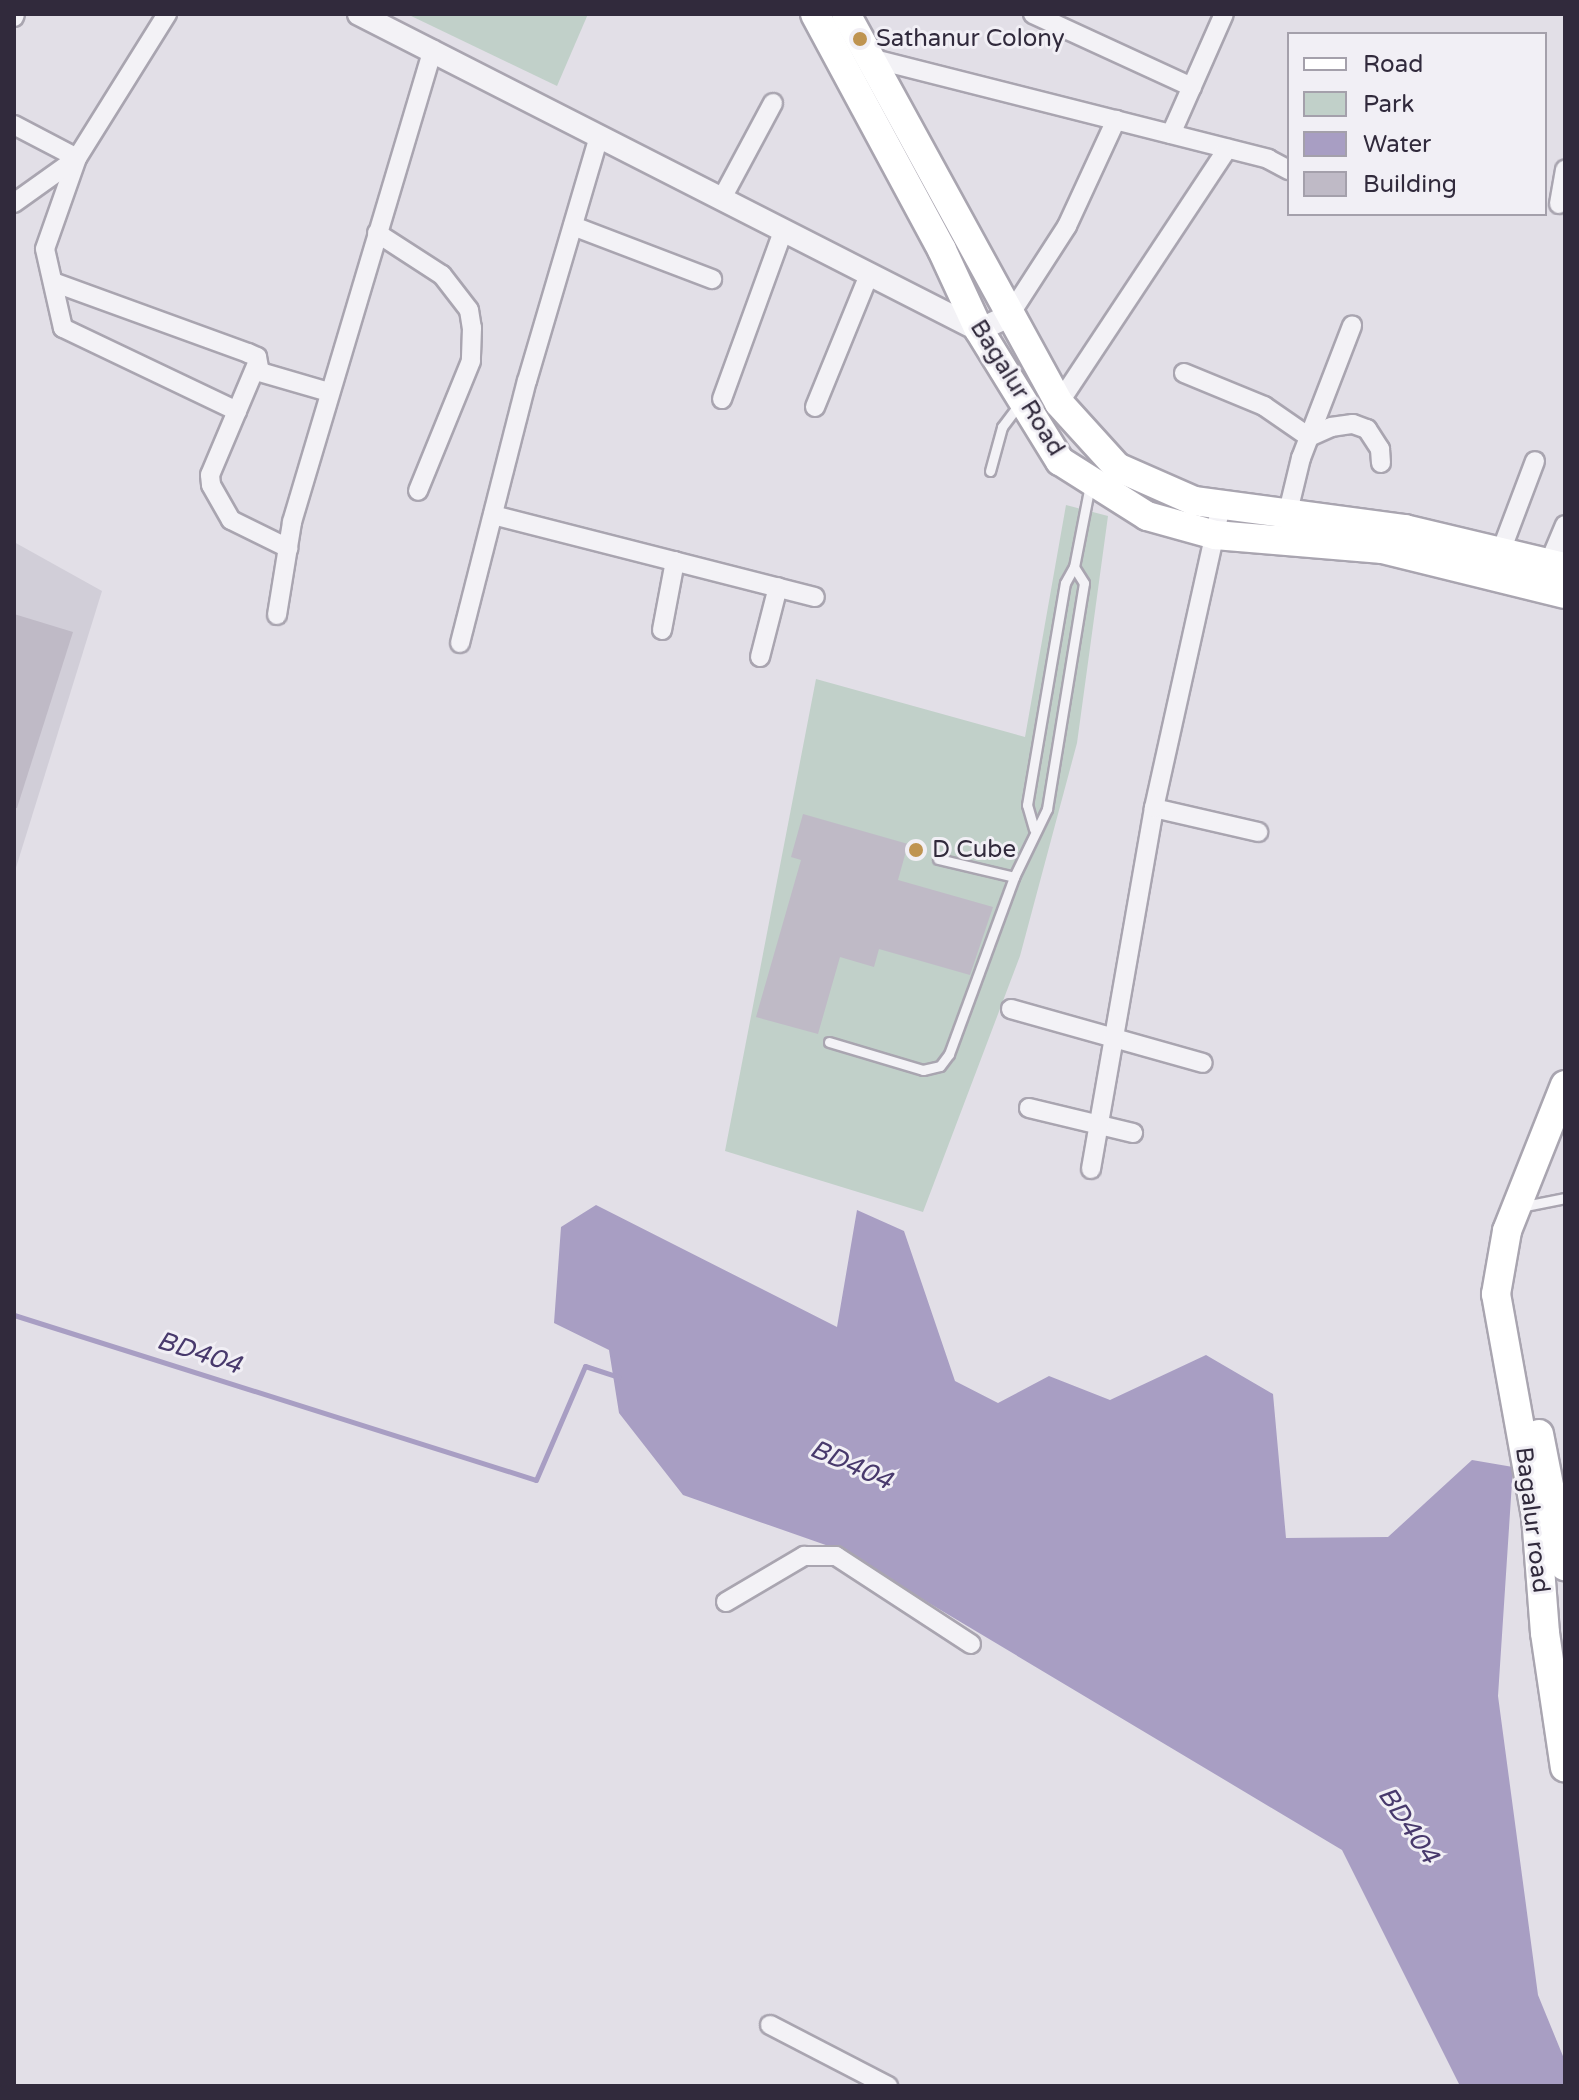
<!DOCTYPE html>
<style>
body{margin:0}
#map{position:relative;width:1579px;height:2100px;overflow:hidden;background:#e2dfe7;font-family:"Varela Round",sans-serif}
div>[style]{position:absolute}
.built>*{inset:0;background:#d1ced8}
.green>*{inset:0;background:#c1d0c9}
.water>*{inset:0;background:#a89ec3}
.stream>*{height:5px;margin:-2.5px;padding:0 2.5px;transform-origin:2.5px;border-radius:2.5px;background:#a89ec3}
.building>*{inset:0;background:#bfbac6}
.roads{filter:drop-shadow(2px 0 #a9a5b0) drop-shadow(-2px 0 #a9a5b0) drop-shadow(0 2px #a9a5b0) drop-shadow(0 -2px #a9a5b0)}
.service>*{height:9px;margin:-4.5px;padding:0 4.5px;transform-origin:4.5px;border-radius:4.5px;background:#f3f2f6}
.minor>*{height:18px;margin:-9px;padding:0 9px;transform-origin:9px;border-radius:9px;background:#f3f2f6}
.tertiary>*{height:22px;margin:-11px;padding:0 11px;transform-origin:11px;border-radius:11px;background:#f3f2f6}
.primary>*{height:28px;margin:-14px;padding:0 14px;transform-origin:14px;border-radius:14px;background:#fff}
.dots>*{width:22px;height:22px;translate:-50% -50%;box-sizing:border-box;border:4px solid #f1eff5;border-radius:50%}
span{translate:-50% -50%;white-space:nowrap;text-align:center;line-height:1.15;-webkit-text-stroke:6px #f1eff5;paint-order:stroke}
.poi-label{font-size:24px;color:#312a3c}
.left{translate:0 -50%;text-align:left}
.street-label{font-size:24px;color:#312a3c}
.water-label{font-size:26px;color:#48396c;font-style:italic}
.frame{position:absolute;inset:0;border:16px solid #312a3c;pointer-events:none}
.legend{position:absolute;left:1287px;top:32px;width:260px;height:184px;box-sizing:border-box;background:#f1eff5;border:2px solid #a4a0ab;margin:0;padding:10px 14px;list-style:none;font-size:24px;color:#312a3c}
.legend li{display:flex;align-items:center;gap:16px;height:40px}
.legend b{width:40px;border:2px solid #a4a0ab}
</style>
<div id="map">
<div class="built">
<div style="clip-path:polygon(14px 542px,102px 591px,14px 874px)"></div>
</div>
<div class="green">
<div style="clip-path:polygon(407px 14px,588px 14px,557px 86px)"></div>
<div style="clip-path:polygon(1066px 505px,1108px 516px,1077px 743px,1020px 956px,923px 1212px,725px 1151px,816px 679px,1025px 737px)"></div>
</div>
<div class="water">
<div style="clip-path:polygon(596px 1205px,837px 1327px,857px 1210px,904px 1231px,955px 1381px,998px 1403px,1049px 1376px,1110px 1400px,1206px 1355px,1273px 1394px,1286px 1538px,1388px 1537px,1472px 1460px,1513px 1467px,1498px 1696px,1538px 1995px,1565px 2061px,1565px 2086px,1460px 2086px,1342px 1850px,840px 1550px,683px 1495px,619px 1413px,609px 1350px,554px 1323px,561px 1227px)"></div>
</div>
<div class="stream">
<div style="left:14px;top:1315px;width:547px;rotate:17.54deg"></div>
<div style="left:536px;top:1480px;width:124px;rotate:-66.7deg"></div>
<div style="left:585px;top:1366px;width:35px;rotate:18deg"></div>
</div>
<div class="building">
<div style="clip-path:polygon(14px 614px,73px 632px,17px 808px,14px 808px)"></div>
<div style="clip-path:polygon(803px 814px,908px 844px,898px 880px,993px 907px,970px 975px,879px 949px,874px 967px,840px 957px,818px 1034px,756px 1017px,801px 860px,791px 857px)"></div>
</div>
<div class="roads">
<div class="service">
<div style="left:990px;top:471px;width:46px;rotate:-74.7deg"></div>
<div style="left:1002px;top:427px;width:30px;rotate:-53deg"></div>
<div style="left:1034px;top:829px;width:25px;rotate:-106deg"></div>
<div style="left:1027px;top:805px;width:225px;rotate:-80.3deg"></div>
<div style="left:1065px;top:583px;width:18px;rotate:-61deg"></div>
<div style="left:1074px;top:567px;width:84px;rotate:-79deg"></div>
<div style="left:938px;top:859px;width:78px;rotate:13.3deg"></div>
<div style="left:829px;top:1042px;width:98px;rotate:16.6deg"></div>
<div style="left:923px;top:1070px;width:17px;rotate:-13deg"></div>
<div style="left:940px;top:1066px;width:15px;rotate:-53deg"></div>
<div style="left:949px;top:1054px;width:189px;rotate:-69.8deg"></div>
<div style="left:1014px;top:877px;width:76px;rotate:-64.1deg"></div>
<div style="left:1047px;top:809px;width:229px;rotate:-80.7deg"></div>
<div style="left:1084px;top:583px;width:19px;rotate:-122deg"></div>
<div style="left:1525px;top:1206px;width:41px;rotate:-11.3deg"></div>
</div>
<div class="minor">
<div style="left:167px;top:14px;width:170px;rotate:122deg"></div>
<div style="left:77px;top:158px;width:96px;rotate:109.4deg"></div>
<div style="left:45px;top:249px;width:81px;rotate:77.2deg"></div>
<div style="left:63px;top:328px;width:193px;rotate:25.5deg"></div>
<div style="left:1033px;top:14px;width:175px;rotate:24.7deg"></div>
<div style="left:14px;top:17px;width:3px;rotate:-72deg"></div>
<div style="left:866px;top:57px;width:415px;rotate:14.2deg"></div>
<div style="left:1268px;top:159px;width:24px;rotate:28deg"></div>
<div style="left:14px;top:125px;width:71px;rotate:27.6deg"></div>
<div style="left:1171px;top:134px;width:131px;rotate:-66.2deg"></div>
<div style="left:721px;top:200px;width:110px;rotate:-61.8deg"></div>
<div style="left:14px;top:203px;width:77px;rotate:-35.5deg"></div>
<div style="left:1559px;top:204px;width:35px;rotate:-80deg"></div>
<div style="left:573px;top:226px;width:149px;rotate:20.9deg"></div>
<div style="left:377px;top:233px;width:77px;rotate:32.9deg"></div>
<div style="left:442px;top:275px;width:44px;rotate:52.4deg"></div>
<div style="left:469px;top:310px;width:18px;rotate:81deg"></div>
<div style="left:472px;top:328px;width:33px;rotate:92deg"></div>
<div style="left:471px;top:361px;width:140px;rotate:112.2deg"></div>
<div style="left:53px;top:282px;width:208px;rotate:20deg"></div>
<div style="left:248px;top:353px;width:10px;rotate:24deg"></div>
<div style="left:257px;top:357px;width:15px;rotate:79deg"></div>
<div style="left:260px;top:372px;width:72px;rotate:16.2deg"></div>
<div style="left:1009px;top:316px;width:107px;rotate:-57.2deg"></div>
<div style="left:1067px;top:226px;width:117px;rotate:-65.2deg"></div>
<div style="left:256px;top:366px;width:118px;rotate:112.9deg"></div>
<div style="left:210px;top:475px;width:10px;rotate:84deg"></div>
<div style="left:211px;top:485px;width:40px;rotate:60.3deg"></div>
<div style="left:231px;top:520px;width:64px;rotate:26.2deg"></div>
<div style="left:1184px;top:373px;width:87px;rotate:22.4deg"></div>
<div style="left:1264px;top:406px;width:55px;rotate:34.6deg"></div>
<div style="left:722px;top:399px;width:179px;rotate:-70deg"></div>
<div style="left:1059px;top:403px;width:305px;rotate:-56.5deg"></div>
<div style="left:815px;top:407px;width:143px;rotate:-67.8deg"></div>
<div style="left:1309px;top:437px;width:24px;rotate:-24deg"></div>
<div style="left:1331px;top:427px;width:22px;rotate:-8deg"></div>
<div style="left:1353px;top:424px;width:15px;rotate:20deg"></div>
<div style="left:1367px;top:429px;width:24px;rotate:57deg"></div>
<div style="left:1380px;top:449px;width:14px;rotate:86deg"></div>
<div style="left:493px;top:515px;width:332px;rotate:14.3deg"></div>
<div style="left:1285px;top:524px;width:68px;rotate:-76.4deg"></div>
<div style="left:1301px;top:458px;width:142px;rotate:-68.9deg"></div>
<div style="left:1501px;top:551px;width:96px;rotate:-69.3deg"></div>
<div style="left:1549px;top:563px;width:41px;rotate:-67.2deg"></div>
<div style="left:277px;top:615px;width:94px;rotate:-80.8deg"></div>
<div style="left:292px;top:522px;width:493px;rotate:-73.4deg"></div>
<div style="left:662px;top:630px;width:70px;rotate:-79.3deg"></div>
<div style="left:460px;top:643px;width:270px;rotate:-75.7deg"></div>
<div style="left:527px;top:381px;width:254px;rotate:-73.6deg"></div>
<div style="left:760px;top:657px;width:72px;rotate:-75.6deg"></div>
<div style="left:1154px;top:808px;width:107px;rotate:13deg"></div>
<div style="left:1011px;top:1009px;width:199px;rotate:15.7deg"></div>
<div style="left:1029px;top:1108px;width:107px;rotate:13.5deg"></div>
<div style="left:1091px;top:1169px;width:366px;rotate:-80.1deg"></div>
<div style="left:1154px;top:808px;width:310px;rotate:-77.5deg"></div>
<div style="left:726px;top:1602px;width:91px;rotate:-30.5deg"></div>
<div style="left:804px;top:1556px;width:32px"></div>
<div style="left:836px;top:1556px;width:161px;rotate:33.1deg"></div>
<div style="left:770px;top:2025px;width:133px;rotate:27.3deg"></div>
</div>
<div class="tertiary">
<div style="left:359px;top:14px;width:696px;rotate:27.01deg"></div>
<div style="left:979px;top:330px;width:33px;rotate:-25deg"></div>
</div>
<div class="primary">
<div style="left:815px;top:14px;width:268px;rotate:61.7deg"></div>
<div style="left:942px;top:250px;width:88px;rotate:65.2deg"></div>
<div style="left:979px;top:330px;width:154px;rotate:58.3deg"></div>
<div style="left:1060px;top:461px;width:103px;rotate:32.3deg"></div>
<div style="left:1147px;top:516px;width:71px;rotate:15.6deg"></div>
<div style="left:1215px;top:535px;width:168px;rotate:4.8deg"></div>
<div style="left:1382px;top:549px;width:188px;rotate:13.8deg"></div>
<div style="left:846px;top:14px;width:443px;rotate:61.3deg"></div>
<div style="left:1059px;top:403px;width:86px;rotate:47.8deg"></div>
<div style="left:1117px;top:467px;width:84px;rotate:23.8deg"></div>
<div style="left:1194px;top:501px;width:213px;rotate:7.6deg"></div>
<div style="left:1405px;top:529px;width:164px;rotate:13.4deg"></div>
<div style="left:1565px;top:1085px;width:157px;rotate:111.7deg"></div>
<div style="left:1507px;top:1231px;width:64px;rotate:99.9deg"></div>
<div style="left:1496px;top:1294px;width:226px;rotate:79.8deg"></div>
<div style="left:1536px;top:1516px;width:117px;rotate:85.6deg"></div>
<div style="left:1545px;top:1633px;width:136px;rotate:81.6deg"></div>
<div style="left:1539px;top:1434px;width:135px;rotate:78.9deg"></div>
</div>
</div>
<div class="dots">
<div style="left:860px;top:39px;background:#bf9451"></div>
<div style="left:916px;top:850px;background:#bf9451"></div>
</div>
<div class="poi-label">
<span class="left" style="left:876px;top:39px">Sathanur Colony</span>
<span class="left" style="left:932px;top:850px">D Cube</span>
</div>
<div class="street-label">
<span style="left:1017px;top:388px;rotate:58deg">Bagalur Road</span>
<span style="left:1532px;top:1520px;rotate:83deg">Bagalur road</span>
</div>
<div class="water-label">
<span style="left:199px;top:1353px;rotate:18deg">BD404</span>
<span style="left:851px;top:1465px;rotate:24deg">BD404</span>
<span style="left:1408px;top:1825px;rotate:56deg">BD404</span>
</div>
<div class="frame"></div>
<ul class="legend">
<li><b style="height:10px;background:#fff"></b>Road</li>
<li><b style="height:22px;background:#c1d0c9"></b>Park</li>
<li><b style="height:22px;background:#a89ec3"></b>Water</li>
<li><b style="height:22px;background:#bfbac6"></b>Building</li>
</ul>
</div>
